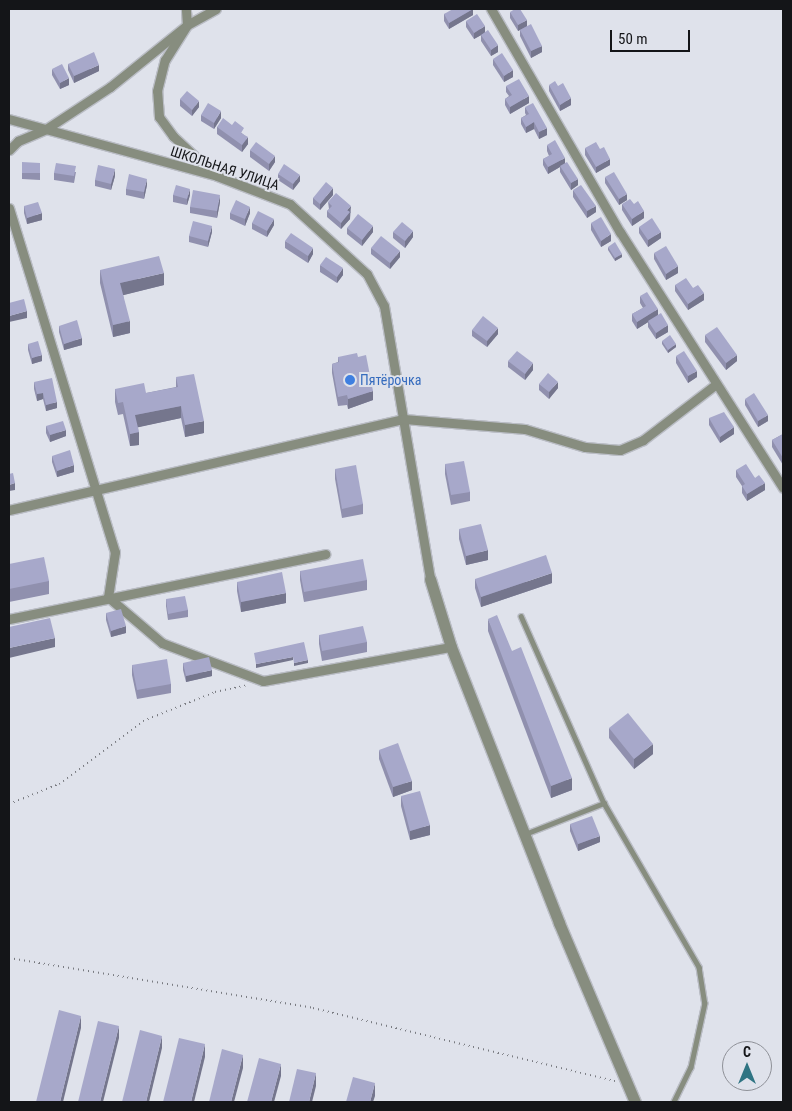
<!DOCTYPE html>
<meta charset="utf-8">
<style>
body{margin:0}
#map{position:relative;width:792px;height:1111px;overflow:hidden;background:#dfe2eb;font-family:"Roboto Condensed",sans-serif}
div>[style]{position:absolute}
.path>*{height:2px;margin-top:-1px;transform-origin:0;background:repeating-linear-gradient(90deg,#797b81 0 1px,transparent 0 5px)}
.roads{filter:drop-shadow(1px 0 #babdc5) drop-shadow(-1px 0 #babdc5) drop-shadow(0 1px #babdc5) drop-shadow(0 -1px #babdc5)}
.service>*{height:4.5px;margin:-2.25px;padding:0 2.25px;transform-origin:2.25px;border-radius:2.25px;background:#878d7f}
.minor>*{height:9px;margin:-4.5px;padding:0 4.5px;transform-origin:4.5px;border-radius:4.5px;background:#878d7f}
.tertiary>*{height:11px;margin:-5.5px;padding:0 5.5px;transform-origin:5.5px;border-radius:5.5px;background:#878d7f}
.wall>*{inset:0;background:#9090ae}
.shaded-wall>*{inset:0;background:#75768d}
.building>*{inset:0;background:#a7a8ca}
.dots>*{width:14px;height:14px;translate:-50% -50%;box-sizing:border-box;border:2px solid #dfe2eb;border-radius:50%}
span{translate:-50% -50%;white-space:nowrap;text-align:center;line-height:1.15;-webkit-text-stroke:4px #dfe2eb;paint-order:stroke}
.street-label{font-size:14px;color:#141518}
.shop-label{font-size:14px;color:#366cbe}
.left{translate:0 -50%;text-align:left}
.frame{position:absolute;inset:0;border:10px solid #141518;pointer-events:none}
.north{position:absolute;left:722px;top:1041px;width:50px;height:50px;box-sizing:border-box;background:#dfe2eb;border:1px solid #8e9097;border-radius:50%;rotate:0deg;font-size:14px;font-weight:700;line-height:20px;text-align:center;color:#141518}
.north::after{content:'';display:block;margin:auto;width:18px;height:22px;background:#2f7483;clip-path:polygon(50% 0,100% 100%,50% 72%,0 100%)}
.scale{position:absolute;left:610px;top:30px;width:80px;height:22px;box-sizing:border-box;border:2px solid #141518;border-top:0;padding-left:6px;font-size:15px;line-height:18px;white-space:nowrap;color:#141518;-webkit-text-stroke:4px #dfe2eb;paint-order:stroke}
</style>
<div id="map">
<div class="path">
<div style="left:9px;top:804px;width:54px;rotate:-21.8deg"></div>
<div style="left:59px;top:784px;width:105px;rotate:-36.9deg"></div>
<div style="left:143px;top:721px;width:78px;rotate:-21.9deg"></div>
<div style="left:215px;top:692px;width:33px;rotate:-12deg"></div>
<div style="left:9px;top:958px;width:308px;rotate:9.3deg"></div>
<div style="left:313px;top:1008px;width:311px;rotate:13.6deg"></div>
</div>
<div class="roads">
<div class="service">
<div style="left:521px;top:616px;width:205px;rotate:66.1deg"></div>
<div style="left:525px;top:834px;width:85px;rotate:-21.4deg"></div>
<div style="left:604px;top:803px;width:190px;rotate:59.9deg"></div>
<div style="left:699px;top:967px;width:36px;rotate:81deg"></div>
<div style="left:705px;top:1003px;width:66px;rotate:102.3deg"></div>
<div style="left:691px;top:1067px;width:39px;rotate:116deg"></div>
</div>
<div class="minor">
<div style="left:491px;top:9px;width:258px;rotate:60deg"></div>
<div style="left:620px;top:232px;width:303px;rotate:57.5deg"></div>
<div style="left:9px;top:119px;width:216px;rotate:15.3deg"></div>
<div style="left:217px;top:176px;width:78px;rotate:21deg"></div>
<div style="left:290px;top:204px;width:104px;rotate:42.3deg"></div>
<div style="left:367px;top:274px;width:36px;rotate:62deg"></div>
<div style="left:384px;top:306px;width:277px;rotate:80.4deg"></div>
<div style="left:9px;top:150px;width:13px;rotate:-45deg"></div>
<div style="left:18px;top:141px;width:30px;rotate:-23deg"></div>
<div style="left:46px;top:129px;width:77px;rotate:-33.3deg"></div>
<div style="left:110px;top:87px;width:99px;rotate:-38.8deg"></div>
<div style="left:187px;top:25px;width:16px;rotate:-94deg"></div>
<div style="left:214px;top:174px;width:56px;rotate:-137.2deg"></div>
<div style="left:173px;top:136px;width:24px;rotate:-126deg"></div>
<div style="left:159px;top:117px;width:26px;rotate:-94deg"></div>
<div style="left:157px;top:91px;width:32px;rotate:-76deg"></div>
<div style="left:165px;top:60px;width:41px;rotate:-57.8deg"></div>
<div style="left:187px;top:25px;width:33px;rotate:-29deg"></div>
<div style="left:9px;top:208px;width:360px;rotate:72.9deg"></div>
<div style="left:115px;top:552px;width:46px;rotate:98.8deg"></div>
<div style="left:108px;top:597px;width:71px;rotate:40.4deg"></div>
<div style="left:162px;top:643px;width:108px;rotate:20.6deg"></div>
<div style="left:263px;top:681px;width:191px;rotate:-10.3deg"></div>
<div style="left:9px;top:510px;width:405px;rotate:-13deg"></div>
<div style="left:404px;top:419px;width:121px;rotate:4.7deg"></div>
<div style="left:525px;top:429px;width:63px;rotate:16.7deg"></div>
<div style="left:585px;top:447px;width:35px;rotate:5deg"></div>
<div style="left:620px;top:450px;width:25px;rotate:-23deg"></div>
<div style="left:643px;top:440px;width:91px;rotate:-37.4deg"></div>
<div style="left:9px;top:619px;width:323px;rotate:-11.6deg"></div>
</div>
<div class="tertiary">
<div style="left:430px;top:579px;width:71px;rotate:72.8deg"></div>
<div style="left:451px;top:647px;width:296px;rotate:68.6deg"></div>
<div style="left:559px;top:923px;width:194px;rotate:67deg"></div>
</div>
</div>
<div class="wall">
<div style="clip-path:polygon(473px 9px,473px 15px,449px 29px,444px 21px,444px 14px)"></div>
<div style="clip-path:polygon(510px 12px,527px 26px,542px 52px,531px 58px,520px 36px,520px 30px,518px 31px,510px 18px)"></div>
<div style="clip-path:polygon(466px 21px,485px 32px,498px 52px,491px 56px,481px 41px,481px 35px,474px 39px,466px 27px)"></div>
<div style="clip-path:polygon(493px 59px,513px 77px,504px 82px,493px 65px)"></div>
<div style="clip-path:polygon(68px 64px,99px 71px,74px 83px,68px 70px)"></div>
<div style="clip-path:polygon(52px 69px,69px 85px,60px 89px,52px 75px)"></div>
<div style="clip-path:polygon(549px 85px,571px 105px,560px 111px,549px 91px)"></div>
<div style="clip-path:polygon(506px 86px,529px 103px,510px 114px,505px 105px,505px 99px,509px 96px,506px 92px)"></div>
<div style="clip-path:polygon(180px 99px,199px 107px,192px 116px,180px 106px)"></div>
<div style="clip-path:polygon(525px 107px,547px 135px,539px 139px,534px 129px,526px 133px,521px 124px,521px 118px,526px 115px,525px 113px)"></div>
<div style="clip-path:polygon(201px 115px,221px 118px,214px 129px,201px 121px)"></div>
<div style="clip-path:polygon(232px 125px,244px 135px,248px 144px,242px 152px,217px 134px,217px 127px)"></div>
<div style="clip-path:polygon(547px 145px,565px 163px,578px 185px,571px 190px,560px 172px,560px 167px,548px 174px,543px 165px,543px 159px,549px 156px,547px 151px)"></div>
<div style="clip-path:polygon(585px 148px,610px 165px,596px 173px,585px 155px)"></div>
<div style="clip-path:polygon(250px 150px,275px 162px,269px 171px,250px 157px)"></div>
<div style="clip-path:polygon(40px 163px,40px 180px,22px 179px,22px 173px)"></div>
<div style="clip-path:polygon(76px 172px,74px 183px,54px 180px,54px 173px)"></div>
<div style="clip-path:polygon(278px 174px,300px 181px,293px 190px,278px 180px)"></div>
<div style="clip-path:polygon(115px 176px,111px 190px,95px 186px,95px 180px)"></div>
<div style="clip-path:polygon(605px 177px,627px 200px,619px 205px,605px 183px)"></div>
<div style="clip-path:polygon(147px 185px,144px 199px,126px 195px,126px 189px)"></div>
<div style="clip-path:polygon(573px 190px,596px 212px,587px 218px,573px 197px)"></div>
<div style="clip-path:polygon(173px 195px,190px 195px,187px 205px,173px 202px)"></div>
<div style="clip-path:polygon(333px 195px,320px 210px,313px 204px,313px 198px)"></div>
<div style="clip-path:polygon(220px 202px,217px 218px,190px 213px,190px 207px)"></div>
<div style="clip-path:polygon(328px 202px,351px 212px,350px 213px,350px 219px,341px 229px,327px 217px,327px 211px,329px 209px)"></div>
<div style="clip-path:polygon(622px 204px,644px 218px,632px 226px,622px 210px)"></div>
<div style="clip-path:polygon(24px 206px,42px 220px,27px 224px,24px 213px)"></div>
<div style="clip-path:polygon(230px 213px,250px 213px,245px 226px,230px 219px)"></div>
<div style="clip-path:polygon(252px 223px,274px 225px,267px 237px,252px 229px)"></div>
<div style="clip-path:polygon(591px 223px,611px 241px,601px 247px,591px 230px)"></div>
<div style="clip-path:polygon(639px 227px,661px 238px,648px 247px,639px 233px)"></div>
<div style="clip-path:polygon(347px 228px,373px 232px,362px 246px,347px 234px)"></div>
<div style="clip-path:polygon(212px 232px,208px 247px,189px 242px,189px 236px)"></div>
<div style="clip-path:polygon(393px 232px,413px 237px,405px 248px,393px 238px)"></div>
<div style="clip-path:polygon(285px 241px,313px 254px,308px 263px,285px 248px)"></div>
<div style="clip-path:polygon(608px 247px,622px 257px,615px 261px,608px 250px)"></div>
<div style="clip-path:polygon(371px 248px,400px 257px,390px 269px,371px 254px)"></div>
<div style="clip-path:polygon(654px 253px,678px 273px,666px 280px,654px 259px)"></div>
<div style="clip-path:polygon(320px 265px,343px 275px,337px 283px,320px 272px)"></div>
<div style="clip-path:polygon(100px 270px,164px 285px,123px 295px,130px 333px,113px 337px,100px 283px)"></div>
<div style="clip-path:polygon(675px 285px,693px 288px,704px 300px,688px 310px,675px 291px)"></div>
<div style="clip-path:polygon(640px 296px,658px 315px,668px 332px,656px 339px,648px 327px,648px 322px,637px 329px,632px 321px,632px 314px,643px 308px,640px 303px)"></div>
<div style="clip-path:polygon(59px 326px,82px 345px,64px 350px,59px 332px)"></div>
<div style="clip-path:polygon(472px 330px,498px 334px,487px 347px,472px 336px)"></div>
<div style="clip-path:polygon(705px 335px,737px 361px,726px 370px,705px 342px)"></div>
<div style="clip-path:polygon(662px 341px,676px 347px,668px 353px,662px 344px)"></div>
<div style="clip-path:polygon(28px 344px,42px 361px,32px 364px,28px 350px)"></div>
<div style="clip-path:polygon(676px 356px,697px 377px,688px 383px,676px 363px)"></div>
<div style="clip-path:polygon(338px 357px,358px 357px,373px 400px,348px 409px,347px 405px,338px 406px,332px 373px,332px 364px,338px 362px)"></div>
<div style="clip-path:polygon(508px 361px,533px 370px,525px 380px,508px 367px)"></div>
<div style="clip-path:polygon(176px 377px,204px 433px,185px 437px,181px 418px,138px 427px,139px 445px,130px 446px,123px 414px,118px 415px,115px 402px,115px 389px,146px 393px,176px 387px)"></div>
<div style="clip-path:polygon(34px 382px,57px 408px,46px 411px,43px 399px,37px 401px,34px 389px)"></div>
<div style="clip-path:polygon(539px 384px,558px 388px,549px 399px,539px 390px)"></div>
<div style="clip-path:polygon(745px 399px,768px 421px,758px 427px,745px 405px)"></div>
<div style="clip-path:polygon(709px 418px,734px 434px,720px 443px,709px 425px)"></div>
<div style="clip-path:polygon(46px 426px,66px 436px,50px 442px,46px 433px)"></div>
<div style="clip-path:polygon(783px 434px,783px 465px,772px 447px,772px 440px)"></div>
<div style="clip-path:polygon(52px 456px,74px 472px,57px 477px,52px 462px)"></div>
<div style="clip-path:polygon(445px 464px,470px 492px,470px 501px,451px 505px,445px 474px)"></div>
<div style="clip-path:polygon(335px 469px,363px 504px,363px 514px,342px 518px,335px 479px)"></div>
<div style="clip-path:polygon(736px 470px,755px 478px,765px 490px,747px 501px,742px 493px,742px 486px,736px 477px)"></div>
<div style="clip-path:polygon(459px 529px,488px 560px,466px 565px,459px 539px)"></div>
<div style="clip-path:polygon(9px 564px,49px 581px,49px 594px,9px 602px)"></div>
<div style="clip-path:polygon(300px 571px,367px 580px,367px 590px,304px 602px,300px 580px)"></div>
<div style="clip-path:polygon(475px 579px,552px 583px,481px 607px,475px 588px)"></div>
<div style="clip-path:polygon(237px 582px,286px 603px,241px 612px,237px 591px)"></div>
<div style="clip-path:polygon(166px 599px,188px 610px,188px 617px,168px 620px,166px 606px)"></div>
<div style="clip-path:polygon(106px 613px,126px 633px,111px 637px,106px 620px)"></div>
<div style="clip-path:polygon(488px 619px,572px 790px,551px 798px,488px 631px)"></div>
<div style="clip-path:polygon(319px 635px,367px 642px,367px 652px,322px 661px,319px 644px)"></div>
<div style="clip-path:polygon(183px 663px,212px 676px,186px 682px,183px 670px)"></div>
<div style="clip-path:polygon(132px 665px,171px 684px,171px 693px,137px 699px,132px 675px)"></div>
<div style="clip-path:polygon(609px 728px,653px 754px,634px 769px,609px 738px)"></div>
<div style="clip-path:polygon(379px 750px,412px 790px,393px 797px,379px 759px)"></div>
<div style="clip-path:polygon(401px 796px,430px 835px,410px 840px,401px 806px)"></div>
<div style="clip-path:polygon(570px 824px,600px 842px,578px 851px,570px 831px)"></div>
</div>
<div class="shaded-wall">
<div style="clip-path:polygon(473px 9px,473px 15px,449px 29px,449px 23px)"></div>
<div style="clip-path:polygon(527px 20px,527px 26px,518px 31px,518px 25px)"></div>
<div style="clip-path:polygon(485px 26px,485px 33px,474px 39px,474px 33px)"></div>
<div style="clip-path:polygon(498px 45px,498px 52px,491px 56px,491px 50px)"></div>
<div style="clip-path:polygon(542px 46px,542px 52px,531px 58px,531px 51px)"></div>
<div style="clip-path:polygon(99px 65px,99px 71px,74px 83px,74px 76px)"></div>
<div style="clip-path:polygon(513px 70px,513px 77px,504px 82px,504px 76px)"></div>
<div style="clip-path:polygon(69px 78px,69px 85px,60px 89px,60px 83px)"></div>
<div style="clip-path:polygon(529px 96px,529px 103px,510px 114px,510px 107px)"></div>
<div style="clip-path:polygon(571px 98px,571px 105px,560px 111px,560px 105px)"></div>
<div style="clip-path:polygon(199px 101px,199px 107px,192px 116px,192px 110px)"></div>
<div style="clip-path:polygon(221px 111px,221px 118px,214px 129px,214px 123px)"></div>
<div style="clip-path:polygon(534px 122px,534px 129px,526px 133px,526px 127px)"></div>
<div style="clip-path:polygon(547px 128px,547px 135px,539px 139px,539px 132px)"></div>
<div style="clip-path:polygon(248px 137px,248px 144px,242px 152px,242px 145px)"></div>
<div style="clip-path:polygon(275px 156px,275px 162px,269px 171px,269px 164px)"></div>
<div style="clip-path:polygon(565px 158px,565px 164px,548px 174px,548px 167px)"></div>
<div style="clip-path:polygon(610px 159px,610px 165px,596px 173px,596px 167px)"></div>
<div style="clip-path:polygon(115px 169px,115px 176px,111px 190px,111px 184px)"></div>
<div style="clip-path:polygon(300px 175px,300px 181px,293px 190px,293px 184px)"></div>
<div style="clip-path:polygon(147px 179px,147px 185px,144px 199px,144px 192px)"></div>
<div style="clip-path:polygon(578px 179px,578px 185px,571px 190px,571px 183px)"></div>
<div style="clip-path:polygon(333px 188px,333px 195px,320px 210px,320px 204px)"></div>
<div style="clip-path:polygon(190px 189px,190px 195px,187px 205px,187px 199px)"></div>
<div style="clip-path:polygon(627px 194px,627px 200px,619px 205px,619px 199px)"></div>
<div style="clip-path:polygon(220px 195px,220px 202px,217px 218px,217px 211px)"></div>
<div style="clip-path:polygon(351px 206px,350px 219px,341px 229px,341px 223px,347px 210px)"></div>
<div style="clip-path:polygon(596px 206px,596px 212px,587px 218px,587px 211px)"></div>
<div style="clip-path:polygon(250px 207px,250px 213px,245px 226px,245px 219px)"></div>
<div style="clip-path:polygon(644px 211px,644px 218px,632px 226px,632px 219px)"></div>
<div style="clip-path:polygon(42px 213px,42px 220px,27px 224px,27px 218px)"></div>
<div style="clip-path:polygon(274px 219px,274px 225px,267px 237px,267px 231px)"></div>
<div style="clip-path:polygon(212px 226px,212px 232px,208px 247px,208px 241px)"></div>
<div style="clip-path:polygon(373px 226px,373px 232px,362px 246px,362px 240px)"></div>
<div style="clip-path:polygon(413px 231px,413px 237px,405px 248px,405px 241px)"></div>
<div style="clip-path:polygon(661px 232px,661px 238px,648px 247px,648px 240px)"></div>
<div style="clip-path:polygon(611px 234px,611px 241px,601px 247px,601px 241px)"></div>
<div style="clip-path:polygon(313px 248px,313px 254px,308px 263px,308px 256px)"></div>
<div style="clip-path:polygon(400px 251px,400px 257px,390px 269px,390px 263px)"></div>
<div style="clip-path:polygon(622px 254px,622px 257px,615px 261px,615px 258px)"></div>
<div style="clip-path:polygon(10px 264px,10px 271px,9px 271px,9px 265px)"></div>
<div style="clip-path:polygon(678px 266px,678px 273px,666px 280px,666px 274px)"></div>
<div style="clip-path:polygon(343px 268px,343px 275px,337px 283px,337px 277px)"></div>
<div style="clip-path:polygon(164px 273px,164px 285px,120px 296px,120px 283px)"></div>
<div style="clip-path:polygon(704px 293px,704px 300px,688px 310px,688px 304px)"></div>
<div style="clip-path:polygon(658px 309px,658px 316px,637px 329px,637px 322px)"></div>
<div style="clip-path:polygon(27px 311px,27px 318px,9px 322px,9px 316px)"></div>
<div style="clip-path:polygon(130px 321px,130px 333px,113px 337px,113px 325px)"></div>
<div style="clip-path:polygon(668px 325px,668px 332px,656px 339px,656px 333px)"></div>
<div style="clip-path:polygon(498px 328px,498px 334px,487px 347px,487px 341px)"></div>
<div style="clip-path:polygon(82px 338px,82px 345px,64px 350px,64px 344px)"></div>
<div style="clip-path:polygon(676px 344px,676px 347px,668px 353px,668px 350px)"></div>
<div style="clip-path:polygon(42px 355px,42px 361px,32px 364px,32px 358px)"></div>
<div style="clip-path:polygon(737px 355px,737px 361px,726px 370px,726px 363px)"></div>
<div style="clip-path:polygon(533px 363px,533px 370px,525px 380px,525px 374px)"></div>
<div style="clip-path:polygon(697px 371px,697px 377px,688px 383px,688px 376px)"></div>
<div style="clip-path:polygon(558px 382px,558px 388px,549px 399px,549px 392px)"></div>
<div style="clip-path:polygon(373px 391px,373px 400px,348px 409px,348px 399px)"></div>
<div style="clip-path:polygon(43px 393px,43px 399px,37px 401px,37px 394px)"></div>
<div style="clip-path:polygon(57px 402px,57px 408px,46px 411px,46px 405px)"></div>
<div style="clip-path:polygon(181px 406px,181px 418px,135px 428px,135px 415px)"></div>
<div style="clip-path:polygon(768px 415px,768px 421px,758px 427px,758px 421px)"></div>
<div style="clip-path:polygon(204px 421px,204px 433px,185px 437px,185px 425px)"></div>
<div style="clip-path:polygon(734px 427px,734px 434px,720px 443px,720px 437px)"></div>
<div style="clip-path:polygon(66px 430px,66px 436px,50px 442px,50px 435px)"></div>
<div style="clip-path:polygon(139px 432px,139px 445px,130px 446px,130px 434px)"></div>
<div style="clip-path:polygon(74px 465px,74px 472px,57px 477px,57px 471px)"></div>
<div style="clip-path:polygon(15px 483px,15px 490px,9px 491px,9px 485px)"></div>
<div style="clip-path:polygon(765px 483px,765px 490px,747px 501px,747px 494px)"></div>
<div style="clip-path:polygon(488px 550px,488px 560px,466px 565px,466px 556px)"></div>
<div style="clip-path:polygon(552px 573px,552px 583px,481px 607px,481px 597px)"></div>
<div style="clip-path:polygon(286px 593px,286px 603px,241px 612px,241px 602px)"></div>
<div style="clip-path:polygon(126px 626px,126px 633px,111px 637px,111px 631px)"></div>
<div style="clip-path:polygon(55px 638px,55px 647px,9px 658px,9px 648px)"></div>
<div style="clip-path:polygon(293px 657px,293px 660px,256px 668px,256px 664px)"></div>
<div style="clip-path:polygon(308px 660px,308px 663px,294px 666px,294px 663px)"></div>
<div style="clip-path:polygon(212px 670px,212px 676px,186px 682px,186px 676px)"></div>
<div style="clip-path:polygon(653px 744px,653px 754px,634px 769px,634px 759px)"></div>
<div style="clip-path:polygon(572px 778px,572px 790px,551px 798px,551px 786px)"></div>
<div style="clip-path:polygon(412px 781px,412px 790px,393px 797px,393px 787px)"></div>
<div style="clip-path:polygon(430px 825px,430px 835px,410px 840px,410px 831px)"></div>
<div style="clip-path:polygon(600px 836px,600px 842px,578px 851px,578px 844px)"></div>
<div style="clip-path:polygon(81px 1016px,81px 1028px,63px 1102px,60px 1102px)"></div>
<div style="clip-path:polygon(119px 1026px,119px 1038px,103px 1102px,100px 1102px)"></div>
<div style="clip-path:polygon(162px 1036px,162px 1048px,149px 1102px,146px 1102px)"></div>
<div style="clip-path:polygon(205px 1044px,205px 1057px,194px 1102px,191px 1102px)"></div>
<div style="clip-path:polygon(243px 1055px,243px 1068px,234px 1102px,231px 1102px)"></div>
<div style="clip-path:polygon(281px 1064px,281px 1076px,274px 1102px,271px 1102px)"></div>
<div style="clip-path:polygon(316px 1073px,316px 1086px,312px 1102px,309px 1102px)"></div>
<div style="clip-path:polygon(375px 1083px,375px 1096px,373px 1102px,370px 1102px)"></div>
</div>
<div class="building">
<div style="clip-path:polygon(453px 9px,473px 9px,449px 23px,444px 14px)"></div>
<div style="clip-path:polygon(515px 9px,520px 9px,527px 20px,518px 25px,510px 12px)"></div>
<div style="clip-path:polygon(477px 14px,485px 26px,474px 33px,466px 21px)"></div>
<div style="clip-path:polygon(531px 24px,542px 46px,531px 51px,520px 30px)"></div>
<div style="clip-path:polygon(488px 30px,498px 45px,491px 50px,481px 35px)"></div>
<div style="clip-path:polygon(94px 52px,99px 65px,74px 76px,68px 64px)"></div>
<div style="clip-path:polygon(502px 53px,513px 70px,504px 76px,493px 59px)"></div>
<div style="clip-path:polygon(62px 64px,69px 78px,60px 83px,52px 69px)"></div>
<div style="clip-path:polygon(519px 79px,529px 96px,510px 107px,505px 99px,512px 95px,506px 86px)"></div>
<div style="clip-path:polygon(555px 81px,558px 86px,563px 83px,571px 98px,560px 105px,549px 85px)"></div>
<div style="clip-path:polygon(187px 91px,199px 101px,192px 110px,180px 99px)"></div>
<div style="clip-path:polygon(208px 103px,221px 111px,214px 123px,201px 115px)"></div>
<div style="clip-path:polygon(533px 103px,547px 128px,539px 132px,534px 122px,526px 127px,521px 118px,529px 114px,525px 107px)"></div>
<div style="clip-path:polygon(223px 118px,232px 125px,235px 121px,244px 128px,241px 133px,248px 137px,242px 145px,217px 127px)"></div>
<div style="clip-path:polygon(555px 140px,565px 158px,548px 167px,543px 159px,552px 154px,547px 145px)"></div>
<div style="clip-path:polygon(256px 142px,275px 156px,269px 164px,250px 150px)"></div>
<div style="clip-path:polygon(596px 142px,600px 149px,604px 147px,610px 159px,596px 167px,585px 148px)"></div>
<div style="clip-path:polygon(22px 162px,40px 163px,40px 173px,22px 173px)"></div>
<div style="clip-path:polygon(567px 162px,578px 179px,571px 183px,560px 166px)"></div>
<div style="clip-path:polygon(56px 163px,76px 166px,74px 176px,54px 173px)"></div>
<div style="clip-path:polygon(284px 164px,300px 175px,293px 184px,278px 174px)"></div>
<div style="clip-path:polygon(98px 165px,115px 169px,111px 184px,95px 180px)"></div>
<div style="clip-path:polygon(614px 172px,627px 194px,619px 199px,605px 177px)"></div>
<div style="clip-path:polygon(129px 174px,147px 179px,144px 192px,126px 189px)"></div>
<div style="clip-path:polygon(326px 182px,333px 188px,320px 204px,313px 198px)"></div>
<div style="clip-path:polygon(176px 185px,190px 189px,187px 199px,173px 195px)"></div>
<div style="clip-path:polygon(581px 185px,596px 206px,587px 211px,573px 190px)"></div>
<div style="clip-path:polygon(193px 190px,220px 195px,217px 211px,190px 207px)"></div>
<div style="clip-path:polygon(336px 193px,351px 206px,347px 210px,350px 212px,341px 223px,327px 211px,332px 206px,328px 202px)"></div>
<div style="clip-path:polygon(630px 199px,634px 204px,638px 201px,644px 211px,632px 219px,622px 204px)"></div>
<div style="clip-path:polygon(236px 200px,250px 207px,245px 219px,230px 213px)"></div>
<div style="clip-path:polygon(38px 202px,42px 213px,27px 218px,24px 206px)"></div>
<div style="clip-path:polygon(258px 211px,274px 219px,267px 231px,252px 223px)"></div>
<div style="clip-path:polygon(358px 214px,373px 226px,362px 240px,347px 228px)"></div>
<div style="clip-path:polygon(601px 217px,611px 234px,601px 241px,591px 223px)"></div>
<div style="clip-path:polygon(652px 218px,661px 232px,648px 240px,639px 227px)"></div>
<div style="clip-path:polygon(193px 221px,212px 226px,208px 241px,189px 236px)"></div>
<div style="clip-path:polygon(402px 222px,413px 231px,405px 241px,393px 232px)"></div>
<div style="clip-path:polygon(291px 233px,313px 248px,308px 256px,285px 241px)"></div>
<div style="clip-path:polygon(381px 236px,400px 251px,390px 263px,371px 248px)"></div>
<div style="clip-path:polygon(615px 242px,622px 254px,615px 258px,608px 247px)"></div>
<div style="clip-path:polygon(666px 246px,678px 266px,666px 274px,654px 253px)"></div>
<div style="clip-path:polygon(159px 256px,164px 273px,120px 283px,130px 321px,113px 325px,100px 270px)"></div>
<div style="clip-path:polygon(326px 257px,343px 268px,337px 277px,320px 265px)"></div>
<div style="clip-path:polygon(686px 278px,693px 288px,698px 285px,704px 293px,688px 304px,675px 285px)"></div>
<div style="clip-path:polygon(647px 292px,658px 309px,637px 322px,632px 314px,646px 306px,640px 296px)"></div>
<div style="clip-path:polygon(24px 299px,27px 311px,9px 316px,9px 303px)"></div>
<div style="clip-path:polygon(661px 313px,668px 325px,656px 333px,648px 321px)"></div>
<div style="clip-path:polygon(483px 316px,498px 328px,487px 341px,472px 330px)"></div>
<div style="clip-path:polygon(77px 320px,82px 338px,64px 344px,59px 326px)"></div>
<div style="clip-path:polygon(717px 327px,737px 355px,726px 363px,705px 335px)"></div>
<div style="clip-path:polygon(670px 335px,676px 344px,668px 350px,662px 341px)"></div>
<div style="clip-path:polygon(38px 341px,42px 355px,32px 358px,28px 344px)"></div>
<div style="clip-path:polygon(517px 351px,533px 363px,525px 374px,508px 361px)"></div>
<div style="clip-path:polygon(684px 351px,697px 371px,688px 376px,676px 356px)"></div>
<div style="clip-path:polygon(357px 353px,358px 357px,366px 355px,373px 391px,348px 399px,347px 395px,338px 397px,332px 364px,339px 362px,338px 357px)"></div>
<div style="clip-path:polygon(548px 373px,558px 382px,549px 392px,539px 384px)"></div>
<div style="clip-path:polygon(194px 374px,204px 421px,185px 425px,181px 406px,135px 415px,139px 432px,130px 434px,123px 402px,118px 403px,115px 389px,144px 383px,146px 393px,178px 387px,176px 377px)"></div>
<div style="clip-path:polygon(52px 378px,57px 402px,46px 405px,43px 393px,37px 394px,34px 382px)"></div>
<div style="clip-path:polygon(754px 393px,768px 415px,758px 421px,745px 399px)"></div>
<div style="clip-path:polygon(724px 412px,734px 427px,720px 437px,709px 418px)"></div>
<div style="clip-path:polygon(63px 421px,66px 430px,50px 435px,46px 426px)"></div>
<div style="clip-path:polygon(783px 434px,783px 458px,772px 440px)"></div>
<div style="clip-path:polygon(70px 450px,74px 465px,57px 471px,52px 456px)"></div>
<div style="clip-path:polygon(464px 461px,470px 492px,451px 495px,445px 464px)"></div>
<div style="clip-path:polygon(746px 464px,755px 478px,759px 475px,765px 483px,747px 494px,742px 486px,745px 484px,736px 470px)"></div>
<div style="clip-path:polygon(356px 465px,363px 504px,342px 509px,335px 469px)"></div>
<div style="clip-path:polygon(13px 473px,15px 483px,9px 485px,9px 474px)"></div>
<div style="clip-path:polygon(481px 524px,488px 550px,466px 556px,459px 529px)"></div>
<div style="clip-path:polygon(546px 555px,552px 573px,481px 597px,475px 579px)"></div>
<div style="clip-path:polygon(44px 557px,49px 581px,9px 589px,9px 564px)"></div>
<div style="clip-path:polygon(363px 559px,367px 580px,304px 592px,300px 571px)"></div>
<div style="clip-path:polygon(282px 572px,286px 593px,241px 602px,237px 582px)"></div>
<div style="clip-path:polygon(185px 596px,188px 610px,168px 614px,166px 599px)"></div>
<div style="clip-path:polygon(121px 609px,126px 626px,111px 631px,106px 613px)"></div>
<div style="clip-path:polygon(497px 615px,512px 651px,521px 647px,572px 778px,551px 786px,488px 619px)"></div>
<div style="clip-path:polygon(50px 618px,55px 638px,9px 648px,9px 627px)"></div>
<div style="clip-path:polygon(363px 626px,367px 642px,322px 651px,319px 635px)"></div>
<div style="clip-path:polygon(304px 642px,308px 660px,294px 663px,293px 657px,256px 664px,254px 653px)"></div>
<div style="clip-path:polygon(209px 657px,212px 670px,186px 676px,183px 663px)"></div>
<div style="clip-path:polygon(167px 659px,171px 684px,137px 690px,132px 665px)"></div>
<div style="clip-path:polygon(628px 713px,653px 744px,634px 759px,609px 728px)"></div>
<div style="clip-path:polygon(398px 743px,412px 781px,393px 787px,379px 750px)"></div>
<div style="clip-path:polygon(420px 791px,430px 825px,410px 831px,401px 796px)"></div>
<div style="clip-path:polygon(592px 816px,600px 836px,578px 844px,570px 824px)"></div>
<div style="clip-path:polygon(59px 1010px,81px 1016px,60px 1102px,36px 1102px)"></div>
<div style="clip-path:polygon(98px 1021px,119px 1026px,100px 1102px,78px 1102px)"></div>
<div style="clip-path:polygon(140px 1030px,162px 1036px,146px 1102px,122px 1102px)"></div>
<div style="clip-path:polygon(179px 1038px,205px 1044px,191px 1102px,163px 1102px)"></div>
<div style="clip-path:polygon(222px 1049px,243px 1055px,231px 1102px,209px 1102px)"></div>
<div style="clip-path:polygon(259px 1058px,281px 1064px,271px 1102px,247px 1102px)"></div>
<div style="clip-path:polygon(297px 1069px,316px 1073px,309px 1102px,289px 1102px)"></div>
<div style="clip-path:polygon(353px 1077px,375px 1083px,370px 1102px,346px 1102px)"></div>
</div>
<div class="dots">
<div style="left:350px;top:380px;background:#3f7fe0"></div>
</div>
<div class="street-label">
<span style="left:225px;top:168px;rotate:18deg">ШКОЛЬНАЯ УЛИЦА</span>
</div>
<div class="shop-label">
<span class="left" style="left:360px;top:380px">Пятёрочка</span>
</div>
<div class="frame"></div>
<div class="north">С</div>
<div class="scale">50 m</div>
</div>
